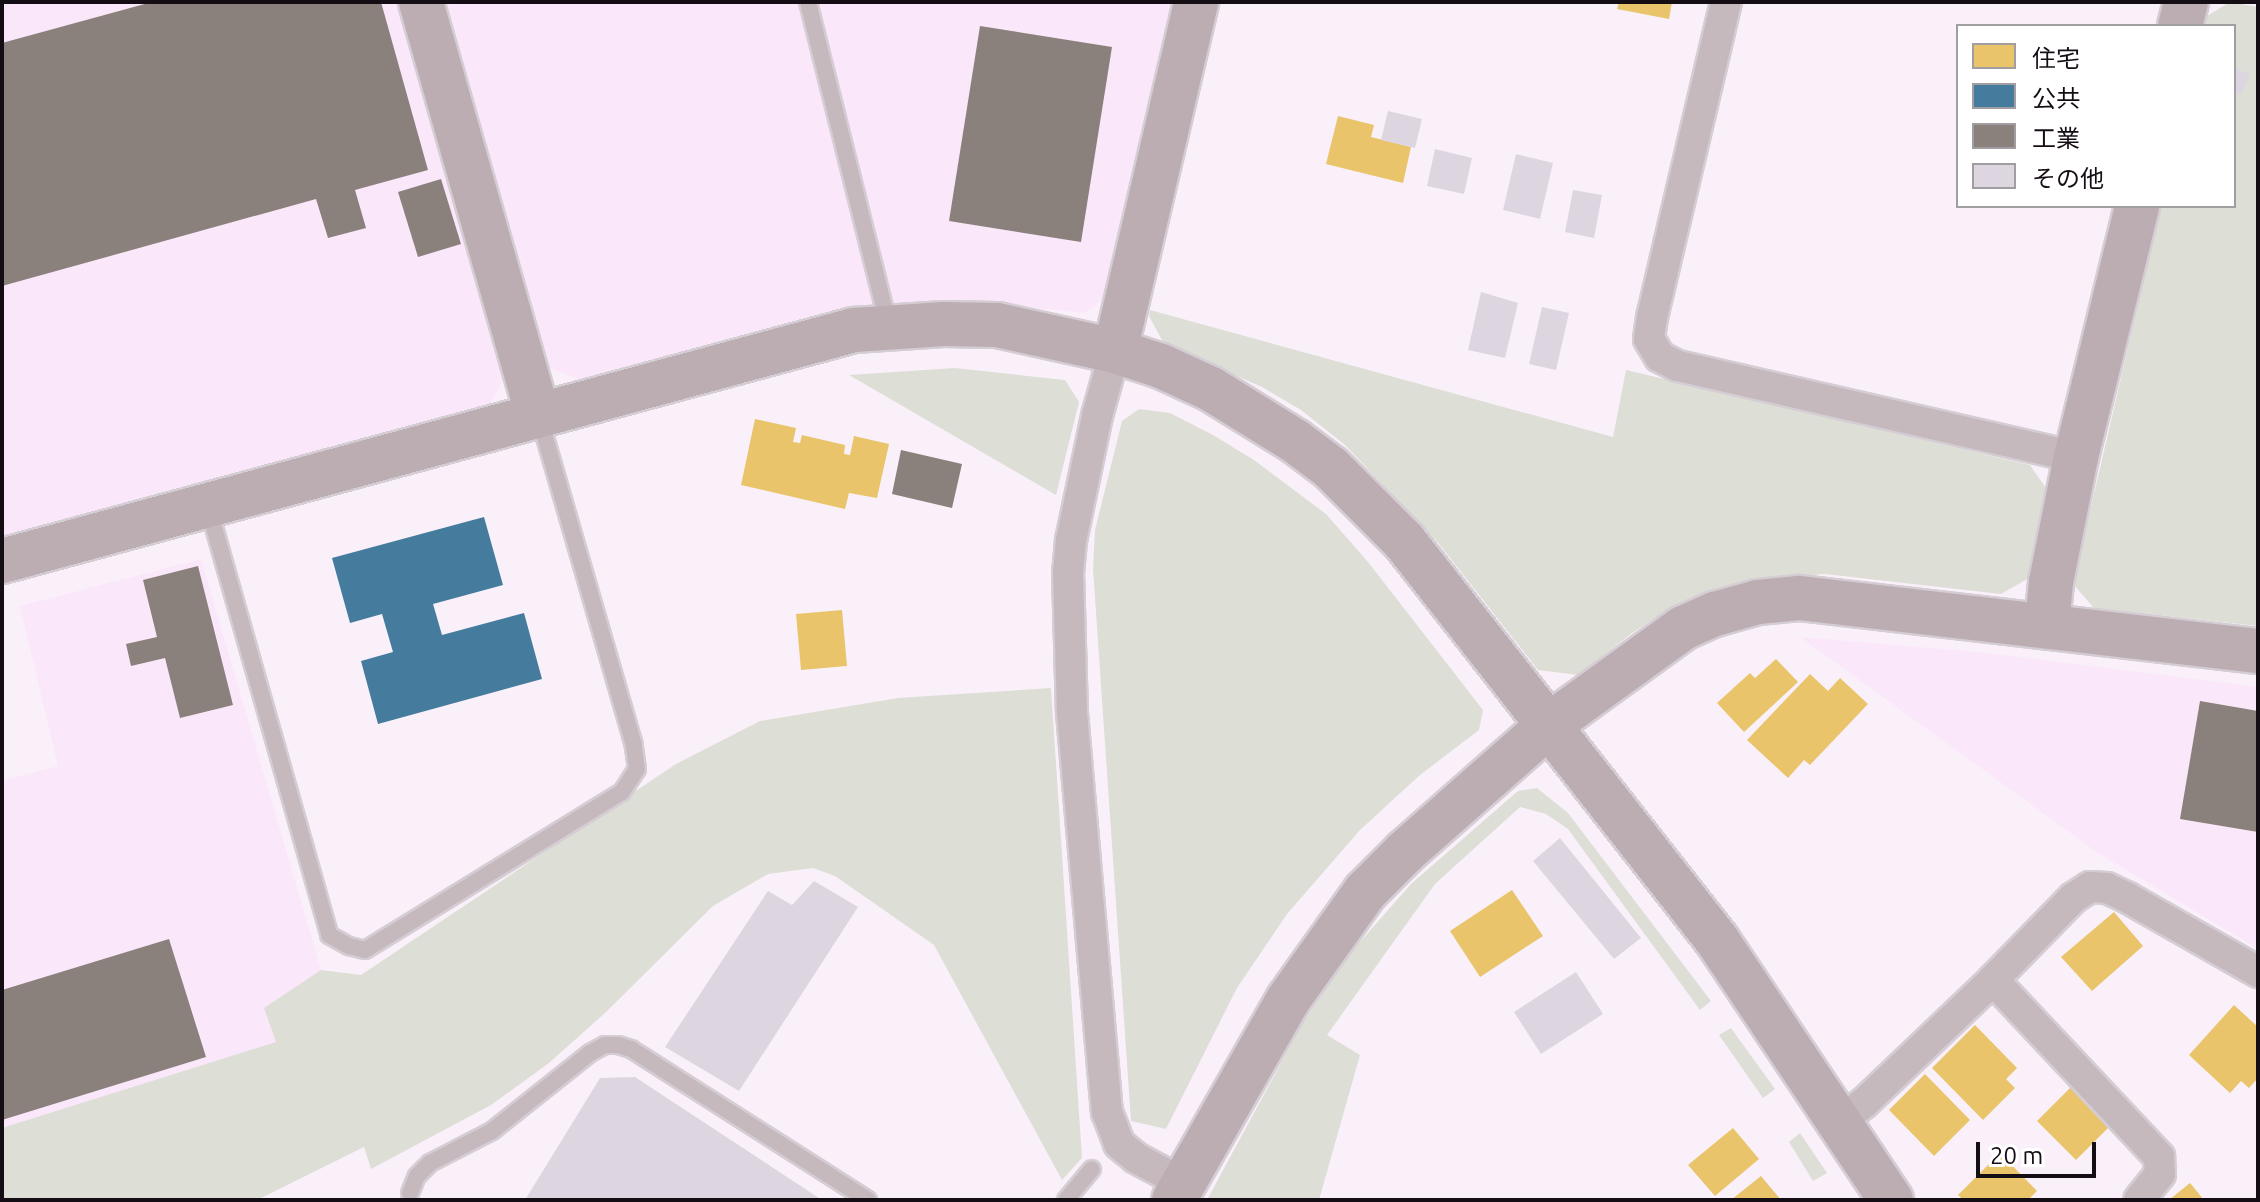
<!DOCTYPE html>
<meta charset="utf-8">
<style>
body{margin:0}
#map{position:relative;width:2260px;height:1202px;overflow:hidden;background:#faf0fa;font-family:Ubuntu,"Noto Sans JP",sans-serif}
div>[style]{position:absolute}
.built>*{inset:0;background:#fbe7fa}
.green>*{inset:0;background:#ddded6}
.homes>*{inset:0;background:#e9c46a}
.public>*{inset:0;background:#457b9d}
.industry>*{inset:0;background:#8a817c}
.building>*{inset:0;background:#ddd6e0}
.roads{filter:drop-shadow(2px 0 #d5cdd4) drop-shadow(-2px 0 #d5cdd4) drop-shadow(0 2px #d5cdd4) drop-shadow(0 -2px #d5cdd4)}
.lane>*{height:16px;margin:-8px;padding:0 8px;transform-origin:8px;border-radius:8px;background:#c5b9bd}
.street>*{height:30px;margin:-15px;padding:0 15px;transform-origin:15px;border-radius:15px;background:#c5b9bd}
.secondary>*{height:44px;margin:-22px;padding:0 22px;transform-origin:22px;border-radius:22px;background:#bcadb2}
span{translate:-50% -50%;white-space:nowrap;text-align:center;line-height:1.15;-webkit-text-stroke:8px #fff;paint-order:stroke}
.frame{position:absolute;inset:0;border:4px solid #150d14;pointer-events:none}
.legend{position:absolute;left:1956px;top:24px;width:280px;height:184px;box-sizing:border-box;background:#fff;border:2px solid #a19ea1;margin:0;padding:10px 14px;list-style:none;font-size:24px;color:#150d14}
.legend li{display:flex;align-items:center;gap:16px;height:40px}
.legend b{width:40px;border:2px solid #a19ea1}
.scale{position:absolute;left:1976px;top:1142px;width:120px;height:36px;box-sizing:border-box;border:4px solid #150d14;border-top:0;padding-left:10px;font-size:24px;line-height:28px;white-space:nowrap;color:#150d14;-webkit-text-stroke:6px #fff;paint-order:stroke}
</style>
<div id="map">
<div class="built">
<div style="clip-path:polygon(2px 2px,401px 2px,505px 376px,490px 404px,2px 538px)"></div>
<div style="clip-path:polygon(447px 2px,1173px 2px,1104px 299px,1084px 313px,976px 302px,898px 303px,826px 312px,581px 380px,547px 367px)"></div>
<div style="clip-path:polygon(201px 559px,321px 970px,264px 1008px,277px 1042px,2px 1128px,2px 781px,58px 766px,20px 606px)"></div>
<div style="clip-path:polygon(1800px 637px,1978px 652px,2258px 687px,2258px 949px,2098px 853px)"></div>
</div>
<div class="green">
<div style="clip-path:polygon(2230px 2px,2258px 7px,2258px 626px,2094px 608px,2073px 584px,2161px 206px,2234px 206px,2234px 26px,2204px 26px,2207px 16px)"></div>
<div style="clip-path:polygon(1150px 310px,1613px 437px,1626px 370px,2030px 465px,2048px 491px,2029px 578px,2001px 594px,1825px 574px,1751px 580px,1719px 588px,1674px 606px,1632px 633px,1578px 675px,1538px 670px,1439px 544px,1345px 445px,1301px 410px,1262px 387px,1164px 344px,1149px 316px)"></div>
<div style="clip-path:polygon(955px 368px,1065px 380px,1079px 402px,1056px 495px,849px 375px)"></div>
<div style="clip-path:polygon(1139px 409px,1170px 413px,1213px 435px,1254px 460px,1326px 514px,1368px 562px,1483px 710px,1479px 730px,1420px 775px,1360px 830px,1287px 914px,1237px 988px,1166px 1129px,1131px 1121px,1093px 569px,1095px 530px,1122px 421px)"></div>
<div style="clip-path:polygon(1051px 688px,1082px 1158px,1062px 1180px,934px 945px,835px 876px,813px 868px,768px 874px,713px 906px,605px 1013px,549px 1063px,491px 1105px,371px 1169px,364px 1147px,257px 1200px,2px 1200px,2px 1128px,276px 1042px,264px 1008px,321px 970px,361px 975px,676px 764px,760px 721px,898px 698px)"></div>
<div style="clip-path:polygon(1537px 788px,1568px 813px,1711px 1001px,1700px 1010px,1568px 829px,1546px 814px,1520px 807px,1435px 884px,1327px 1035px,1360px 1055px,1319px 1200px,1207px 1200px,1302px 1024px,1352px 951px,1411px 884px,1518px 791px)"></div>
<div style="clip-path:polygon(1731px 1028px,1775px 1089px,1763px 1098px,1719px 1035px)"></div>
<div style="clip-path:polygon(1800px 1133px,1827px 1173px,1813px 1181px,1789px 1142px)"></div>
</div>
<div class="homes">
<div style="clip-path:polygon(1619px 2px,1672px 2px,1669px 19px,1617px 9px)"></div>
<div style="clip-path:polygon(1338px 116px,1374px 125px,1371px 137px,1411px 147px,1403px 183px,1326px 164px)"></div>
<div style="clip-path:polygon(755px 419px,796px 428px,793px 442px,800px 443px,802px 435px,845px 445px,844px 454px,850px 455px,854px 436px,889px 444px,877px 498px,849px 493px,845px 509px,741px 485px)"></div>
<div style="clip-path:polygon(842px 610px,847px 666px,801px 670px,796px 614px)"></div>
<div style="clip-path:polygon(1776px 659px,1798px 682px,1744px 732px,1717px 703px,1750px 673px,1755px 678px)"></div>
<div style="clip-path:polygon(1810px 674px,1828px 691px,1840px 678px,1868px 704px,1810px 765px,1804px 760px,1788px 778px,1747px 740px)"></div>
<div style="clip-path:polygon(1512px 890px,1543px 936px,1480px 977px,1450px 931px)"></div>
<div style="clip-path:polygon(2114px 912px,2143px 946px,2092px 991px,2061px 957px)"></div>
<div style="clip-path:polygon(2234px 1005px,2258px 1027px,2258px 1078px,2249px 1088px,2241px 1081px,2230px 1093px,2189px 1055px)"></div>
<div style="clip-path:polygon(1975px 1025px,2017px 1068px,2006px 1079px,2015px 1088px,1983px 1120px,1932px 1068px)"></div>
<div style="clip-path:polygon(1925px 1074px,1970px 1120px,1934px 1156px,1889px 1110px)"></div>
<div style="clip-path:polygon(2071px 1087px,2110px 1126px,2076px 1160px,2037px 1121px)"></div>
<div style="clip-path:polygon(1733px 1128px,1759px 1159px,1715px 1196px,1688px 1165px)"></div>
<div style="clip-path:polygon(2000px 1153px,2037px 1191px,2028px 1200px,1963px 1200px,1958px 1195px)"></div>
<div style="clip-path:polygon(1761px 1176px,1781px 1200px,1731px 1200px)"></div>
<div style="clip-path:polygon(2190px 1183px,2204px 1200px,2169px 1200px)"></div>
</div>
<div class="public">
<div style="clip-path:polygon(484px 517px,503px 585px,433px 604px,442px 635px,524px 613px,542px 679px,378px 724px,361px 661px,393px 652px,382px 614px,350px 623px,332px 558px)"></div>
</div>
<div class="industry">
<div style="clip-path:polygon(152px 2px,381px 2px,428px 170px,355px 190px,366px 228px,328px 238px,316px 199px,2px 286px,2px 43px)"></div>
<div style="clip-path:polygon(980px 26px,1112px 47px,1081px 242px,949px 221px)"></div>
<div style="clip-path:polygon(441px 179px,461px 244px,418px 257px,398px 192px)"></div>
<div style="clip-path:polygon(901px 450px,962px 464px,952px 508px,892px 494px)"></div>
<div style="clip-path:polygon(198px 566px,233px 705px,180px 718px,165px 658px,131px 666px,126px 644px,157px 637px,143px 580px)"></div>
<div style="clip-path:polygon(2200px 701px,2258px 711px,2258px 832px,2180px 819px)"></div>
<div style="clip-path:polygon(169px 939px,206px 1057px,2px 1120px,2px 990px)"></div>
</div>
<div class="building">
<div style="clip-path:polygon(2234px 68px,2250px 74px,2241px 95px,2234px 93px)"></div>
<div style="clip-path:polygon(1388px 111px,1422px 119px,1415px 148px,1381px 140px)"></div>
<div style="clip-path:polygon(1435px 149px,1472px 158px,1464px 194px,1427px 186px)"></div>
<div style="clip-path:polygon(1516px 154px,1553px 163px,1540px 219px,1503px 210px)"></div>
<div style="clip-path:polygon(1573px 190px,1602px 195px,1594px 238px,1565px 232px)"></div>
<div style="clip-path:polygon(1481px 292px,1518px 303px,1505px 358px,1468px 350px)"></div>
<div style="clip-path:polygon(1542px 307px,1569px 313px,1556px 370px,1529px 364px)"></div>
<div style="clip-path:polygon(1560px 838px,1641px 938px,1614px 959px,1533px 861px)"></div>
<div style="clip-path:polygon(814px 881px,858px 907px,739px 1091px,665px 1047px,768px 891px,792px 905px)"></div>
<div style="clip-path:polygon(1576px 972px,1603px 1014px,1541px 1054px,1514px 1012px)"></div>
<div style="clip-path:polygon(635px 1077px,822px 1200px,525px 1200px,600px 1078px)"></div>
</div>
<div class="roads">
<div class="lane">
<div style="left:808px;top:2px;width:334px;rotate:76deg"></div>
<div style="left:208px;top:506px;width:446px;rotate:74.2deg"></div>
<div style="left:329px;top:935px;width:23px;rotate:29deg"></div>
<div style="left:349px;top:946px;width:16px;rotate:14deg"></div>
<div style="left:365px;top:950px;width:302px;rotate:-31.6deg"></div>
<div style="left:622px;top:792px;width:27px;rotate:-57deg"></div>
<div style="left:637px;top:769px;width:27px;rotate:-98deg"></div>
<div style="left:633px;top:742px;width:339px;rotate:-106.1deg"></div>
<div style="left:410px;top:1193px;width:18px;rotate:-68deg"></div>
<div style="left:417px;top:1176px;width:18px;rotate:-45deg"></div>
<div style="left:430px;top:1163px;width:70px;rotate:-27.3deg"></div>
<div style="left:492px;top:1131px;width:125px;rotate:-38.5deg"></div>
<div style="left:590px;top:1053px;width:17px;rotate:-28deg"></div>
<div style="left:605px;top:1045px;width:13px"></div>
<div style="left:618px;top:1045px;width:14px;rotate:17deg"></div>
<div style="left:631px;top:1049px;width:281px;rotate:32.5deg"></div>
<div style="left:1066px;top:1200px;width:40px;rotate:-50deg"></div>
</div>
<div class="street">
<div style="left:1726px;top:2px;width:324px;rotate:103.2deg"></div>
<div style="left:1652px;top:317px;width:22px;rotate:98deg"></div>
<div style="left:1649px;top:339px;width:21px;rotate:59deg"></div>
<div style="left:1660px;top:357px;width:20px;rotate:27deg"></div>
<div style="left:1678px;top:366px;width:408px;rotate:12.9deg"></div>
<div style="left:1115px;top:351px;width:67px;rotate:105.5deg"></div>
<div style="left:1097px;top:416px;width:127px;rotate:101.8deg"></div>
<div style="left:1071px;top:540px;width:32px;rotate:95deg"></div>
<div style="left:1068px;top:572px;width:141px;rotate:88.4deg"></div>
<div style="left:1072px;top:713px;width:401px;rotate:85deg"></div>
<div style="left:1107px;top:1112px;width:34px;rotate:69deg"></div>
<div style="left:1119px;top:1144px;width:22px;rotate:39deg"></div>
<div style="left:1136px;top:1158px;width:55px;rotate:28deg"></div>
<div style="left:1993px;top:980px;width:243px;rotate:46.8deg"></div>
<div style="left:2159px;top:1157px;width:17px;rotate:87deg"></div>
<div style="left:2160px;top:1174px;width:33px;rotate:129deg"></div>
<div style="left:1840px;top:1121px;width:30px;rotate:-37deg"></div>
<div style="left:1864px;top:1103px;width:178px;rotate:-43.6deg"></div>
<div style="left:1993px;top:980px;width:115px;rotate:-45.7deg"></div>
<div style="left:2073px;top:898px;width:20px;rotate:-33deg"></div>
<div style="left:2090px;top:887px;width:17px;rotate:3deg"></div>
<div style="left:2107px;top:888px;width:23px;rotate:25deg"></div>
<div style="left:2128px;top:898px;width:150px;rotate:29.6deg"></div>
</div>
<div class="secondary">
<div style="left:421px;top:2px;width:429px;rotate:74.2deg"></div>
<div style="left:2180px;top:26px;width:25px;rotate:-76deg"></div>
<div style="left:1115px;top:351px;width:358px;rotate:-76.9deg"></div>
<div style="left:2px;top:561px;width:883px;rotate:-15.17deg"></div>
<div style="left:854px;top:330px;width:90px;rotate:-3.8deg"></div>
<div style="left:944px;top:324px;width:53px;rotate:1.1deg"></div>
<div style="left:997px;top:325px;width:121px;rotate:12.4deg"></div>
<div style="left:1115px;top:351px;width:48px;rotate:18.1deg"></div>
<div style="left:1161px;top:366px;width:55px;rotate:24.7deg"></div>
<div style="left:1211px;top:389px;width:99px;rotate:31.8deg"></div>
<div style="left:1295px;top:441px;width:45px;rotate:36.9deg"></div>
<div style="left:1331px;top:468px;width:103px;rotate:45deg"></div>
<div style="left:1404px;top:541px;width:507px;rotate:51.89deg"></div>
<div style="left:1717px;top:940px;width:313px;rotate:56.2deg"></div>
<div style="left:2047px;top:625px;width:43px;rotate:-84.7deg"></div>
<div style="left:2051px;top:582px;width:127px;rotate:-78.7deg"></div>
<div style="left:2076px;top:457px;width:258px;rotate:-76.3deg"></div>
<div style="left:1174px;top:1200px;width:230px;rotate:-60.3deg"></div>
<div style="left:1288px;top:1000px;width:133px;rotate:-54.5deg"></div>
<div style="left:1365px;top:892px;width:57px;rotate:-45deg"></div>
<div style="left:1405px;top:852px;width:192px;rotate:-41.4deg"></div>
<div style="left:1549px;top:725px;width:165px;rotate:-35.9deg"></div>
<div style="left:1683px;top:628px;width:35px;rotate:-24deg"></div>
<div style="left:1715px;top:614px;width:45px;rotate:-15.6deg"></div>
<div style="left:1758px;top:602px;width:41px;rotate:-5.6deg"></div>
<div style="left:1799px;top:598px;width:462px;rotate:6.6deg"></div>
</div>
</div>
<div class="frame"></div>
<ul class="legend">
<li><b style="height:22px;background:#e9c46a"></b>住宅</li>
<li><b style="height:22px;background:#457b9d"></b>公共</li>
<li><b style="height:22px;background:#8a817c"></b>工業</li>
<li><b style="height:22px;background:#ddd6e0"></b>その他</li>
</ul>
<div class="scale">20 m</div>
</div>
